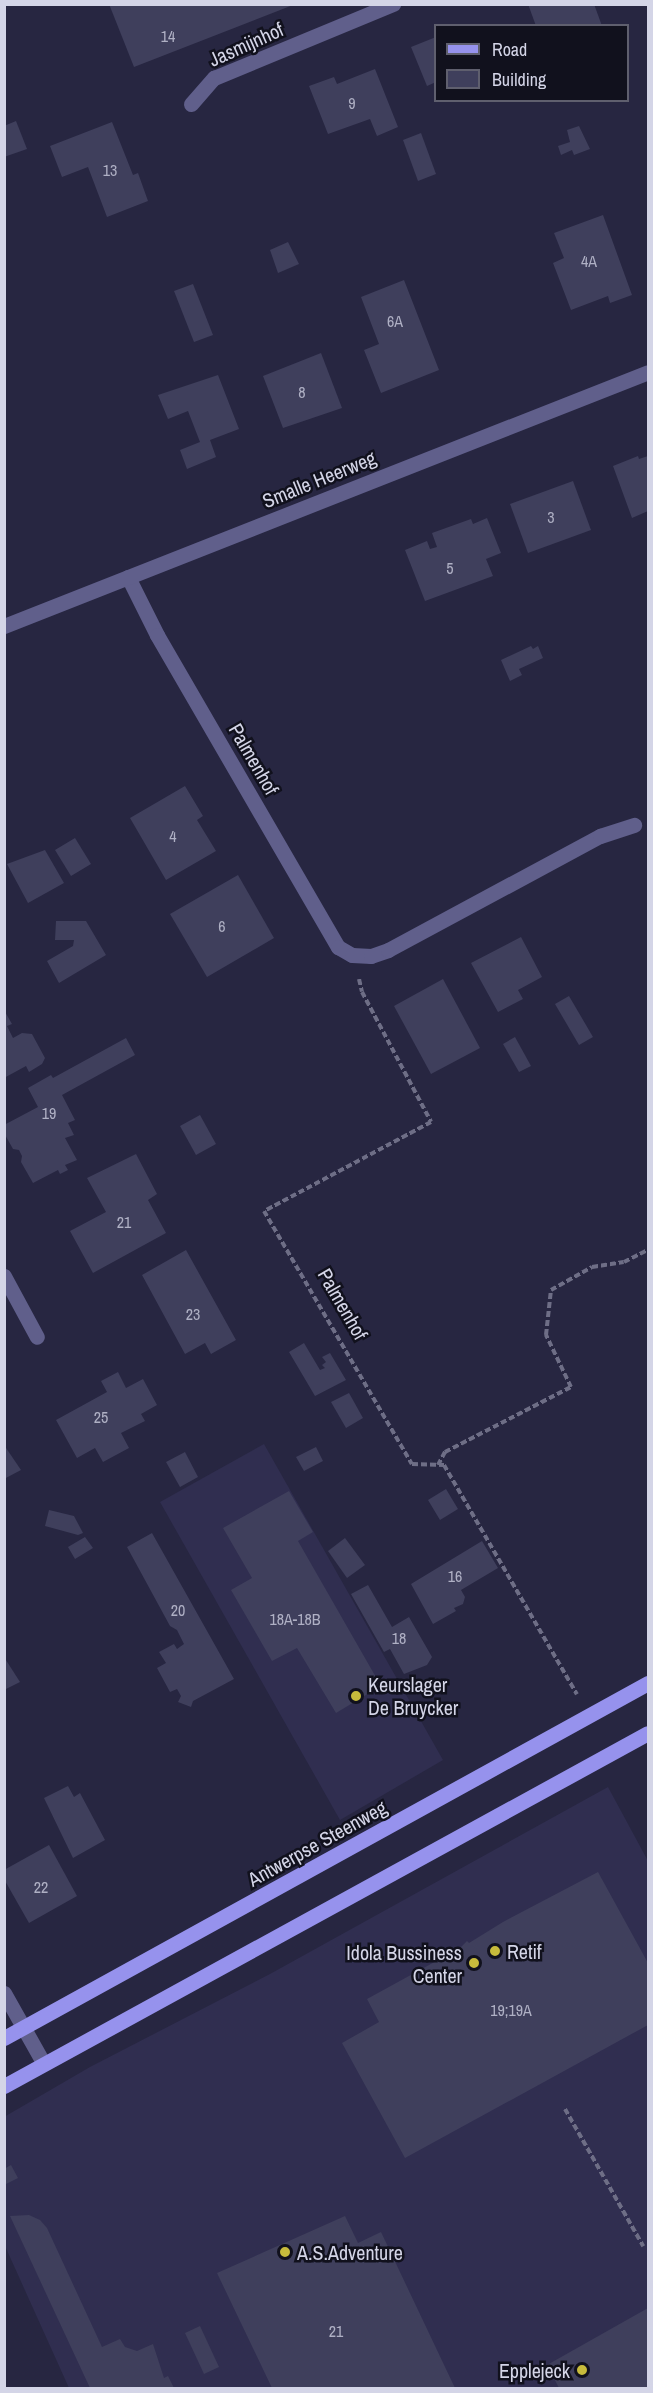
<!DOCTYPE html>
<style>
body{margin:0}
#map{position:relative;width:653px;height:2393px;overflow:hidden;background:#272641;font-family:"Archivo Narrow",sans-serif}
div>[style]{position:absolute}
.built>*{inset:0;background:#302e50}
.building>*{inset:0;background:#3f3f5c}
.path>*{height:4px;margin-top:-2px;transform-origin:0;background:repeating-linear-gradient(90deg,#6e6e86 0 6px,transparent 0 9px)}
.minor>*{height:15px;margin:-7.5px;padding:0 7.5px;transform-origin:7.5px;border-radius:7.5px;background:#605f8b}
.major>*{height:15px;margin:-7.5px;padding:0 7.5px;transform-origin:7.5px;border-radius:7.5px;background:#9692ed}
.dots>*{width:16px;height:16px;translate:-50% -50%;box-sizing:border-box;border:3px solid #11111d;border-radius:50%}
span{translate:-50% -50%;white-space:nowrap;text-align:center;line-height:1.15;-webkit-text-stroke:5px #11111d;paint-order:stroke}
.number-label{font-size:16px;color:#afb0c4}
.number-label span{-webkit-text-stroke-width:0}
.street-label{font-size:20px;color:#d4d5e7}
.poi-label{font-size:20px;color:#d4d5e7}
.left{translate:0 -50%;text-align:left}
.right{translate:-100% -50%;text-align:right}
.frame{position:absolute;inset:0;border:6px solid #d4d5e7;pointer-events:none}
.legend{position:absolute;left:434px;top:24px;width:195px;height:78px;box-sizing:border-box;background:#11111d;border:2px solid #5f5f6e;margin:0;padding:8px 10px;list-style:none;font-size:18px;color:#d4d5e7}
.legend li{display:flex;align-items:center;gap:12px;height:30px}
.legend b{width:30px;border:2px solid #5f5f6e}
</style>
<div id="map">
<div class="built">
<div style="clip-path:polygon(264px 1444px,443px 1760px,340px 1820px,160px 1502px)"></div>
<div style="clip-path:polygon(608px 1787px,648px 1861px,648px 2388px,69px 2388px,5px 2246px,4px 2117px,90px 2067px,270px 1974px)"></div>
</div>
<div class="building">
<div style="clip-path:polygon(109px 4px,293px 4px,293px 5px,134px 67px)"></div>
<div style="clip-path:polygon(528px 4px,594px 4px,602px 26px,536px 26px)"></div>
<div style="clip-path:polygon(436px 37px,436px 82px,427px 86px,411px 47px)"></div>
<div style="clip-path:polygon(375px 69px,398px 127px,377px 136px,370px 119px,328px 134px,309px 86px,334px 77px,337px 84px)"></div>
<div style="clip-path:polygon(16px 121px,27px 149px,4px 157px,4px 126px)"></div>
<div style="clip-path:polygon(112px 122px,133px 175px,138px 173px,148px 201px,107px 217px,88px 167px,62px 177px,50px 146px)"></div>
<div style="clip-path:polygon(579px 126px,590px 149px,574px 155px,572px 150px,561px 155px,558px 146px,570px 142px,567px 130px)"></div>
<div style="clip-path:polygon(421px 133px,436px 174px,418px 181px,403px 140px)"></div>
<div style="clip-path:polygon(603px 215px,632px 295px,610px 303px,608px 296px,571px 310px,553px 263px,564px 258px,554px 233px)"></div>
<div style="clip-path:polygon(288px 242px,299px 264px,278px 273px,270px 250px)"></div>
<div style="clip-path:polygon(404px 280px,439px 370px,381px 393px,364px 350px,379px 344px,361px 297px)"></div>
<div style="clip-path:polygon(193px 284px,213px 335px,194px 342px,174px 291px)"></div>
<div style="clip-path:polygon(321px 353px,342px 408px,283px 428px,263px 376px)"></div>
<div style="clip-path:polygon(218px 375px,239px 429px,210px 440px,216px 457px,187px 469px,180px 450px,200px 442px,188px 411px,168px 419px,158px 395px)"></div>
<div style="clip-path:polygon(638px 456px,639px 459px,648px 456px,648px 511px,632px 518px,613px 466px)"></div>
<div style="clip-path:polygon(573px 481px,591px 530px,528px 553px,510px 504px)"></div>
<div style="clip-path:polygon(487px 518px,501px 553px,486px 559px,493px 576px,425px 601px,405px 550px,427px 541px,430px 549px,437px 547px,432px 533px,471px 519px,473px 524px)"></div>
<div style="clip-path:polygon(531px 646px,533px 649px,538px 646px,543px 658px,519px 669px,522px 675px,510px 681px,501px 660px)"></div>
<div style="clip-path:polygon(185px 786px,203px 816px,197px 820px,216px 851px,166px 880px,130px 818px)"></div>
<div style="clip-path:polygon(75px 838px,91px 864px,71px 876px,55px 850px)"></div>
<div style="clip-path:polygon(45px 850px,64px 883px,28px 903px,7px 864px)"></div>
<div style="clip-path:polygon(238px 875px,274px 938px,207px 977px,170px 914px)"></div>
<div style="clip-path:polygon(56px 921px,86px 921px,106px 955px,59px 983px,47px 961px,73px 946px,74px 940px,55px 940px)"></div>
<div style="clip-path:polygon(521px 937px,542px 977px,518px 990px,523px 999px,498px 1012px,471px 963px)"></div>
<div style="clip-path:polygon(443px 979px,480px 1048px,431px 1074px,394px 1006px)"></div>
<div style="clip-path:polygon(569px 996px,593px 1037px,579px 1045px,555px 1004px)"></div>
<div style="clip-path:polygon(4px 1010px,12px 1024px,7px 1026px,13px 1038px,22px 1033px,32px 1034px,45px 1058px,42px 1064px,29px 1072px,26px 1066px,4px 1078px)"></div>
<div style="clip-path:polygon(515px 1037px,531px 1066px,519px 1072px,503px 1044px)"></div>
<div style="clip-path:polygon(126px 1038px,135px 1055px,62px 1095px,75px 1120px,68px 1123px,74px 1135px,65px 1138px,77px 1160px,65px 1165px,68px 1170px,60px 1174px,58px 1170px,33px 1183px,21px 1162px,22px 1156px,19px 1150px,13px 1149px,4px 1133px,4px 1125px,38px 1107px,28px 1088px,51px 1075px,53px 1078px)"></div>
<div style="clip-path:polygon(200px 1115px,216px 1144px,196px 1155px,180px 1126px)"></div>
<div style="clip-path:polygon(136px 1154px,157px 1194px,148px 1200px,166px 1233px,93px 1273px,70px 1231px,106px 1212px,87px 1178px)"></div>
<div style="clip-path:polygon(186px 1250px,236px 1340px,211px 1354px,205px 1343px,185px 1354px,142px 1275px)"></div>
<div style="clip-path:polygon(304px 1343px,320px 1370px,325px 1368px,322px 1365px,326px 1362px,322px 1357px,330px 1353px,346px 1380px,315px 1396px,289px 1352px)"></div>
<div style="clip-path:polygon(118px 1372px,126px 1388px,143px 1379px,157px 1405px,141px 1414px,145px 1421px,121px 1433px,129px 1448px,103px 1462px,95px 1448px,77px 1458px,56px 1420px,107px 1392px,101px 1381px)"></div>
<div style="clip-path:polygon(349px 1393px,363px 1418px,346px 1428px,331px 1402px)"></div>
<div style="clip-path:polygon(4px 1445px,21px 1470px,4px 1479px)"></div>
<div style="clip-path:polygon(316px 1447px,323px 1461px,304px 1471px,296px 1457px)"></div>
<div style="clip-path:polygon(185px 1452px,198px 1477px,180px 1487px,166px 1462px)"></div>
<div style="clip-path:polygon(446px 1489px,458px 1509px,440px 1520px,428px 1500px)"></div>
<div style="clip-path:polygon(289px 1491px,313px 1532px,298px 1541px,381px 1686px,336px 1713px,297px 1648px,272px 1661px,231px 1590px,252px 1578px,223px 1528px)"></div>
<div style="clip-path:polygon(49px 1510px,74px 1516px,83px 1533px,78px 1535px,45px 1526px)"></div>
<div style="clip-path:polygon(152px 1533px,234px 1679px,193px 1701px,191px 1707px,178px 1702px,181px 1696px,177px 1689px,170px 1692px,157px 1668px,166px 1663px,159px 1652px,174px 1644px,177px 1649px,184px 1644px,177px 1630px,170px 1626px,127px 1547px)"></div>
<div style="clip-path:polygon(85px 1537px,93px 1548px,75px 1559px,68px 1547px)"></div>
<div style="clip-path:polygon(345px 1538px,365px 1565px,347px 1578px,328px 1551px)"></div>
<div style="clip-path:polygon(482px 1541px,498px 1568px,461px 1590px,465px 1597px,463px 1604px,454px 1608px,456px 1611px,433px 1624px,411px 1584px)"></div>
<div style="clip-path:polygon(368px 1585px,392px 1627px,409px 1617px,432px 1657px,427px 1665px,404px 1674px,390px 1649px,384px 1652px,351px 1594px)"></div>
<div style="clip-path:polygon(4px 1657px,20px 1682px,4px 1690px)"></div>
<div style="clip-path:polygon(68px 1786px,74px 1797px,80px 1793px,105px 1840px,73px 1858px,44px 1798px)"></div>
<div style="clip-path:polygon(49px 1845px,77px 1896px,29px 1923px,4px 1879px,4px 1870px)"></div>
<div style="clip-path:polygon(598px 1872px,648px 1963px,648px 2025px,405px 2158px,342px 2043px,379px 2022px,367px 1999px,460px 1948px,467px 1941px,469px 1943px,503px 1922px)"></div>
<div style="clip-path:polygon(11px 2165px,18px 2178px,4px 2185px,4px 2169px)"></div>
<div style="clip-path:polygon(29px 2215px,40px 2220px,47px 2228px,102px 2347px,120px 2339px,125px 2347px,137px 2351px,153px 2344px,164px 2378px,168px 2376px,174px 2388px,90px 2388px,10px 2216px)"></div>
<div style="clip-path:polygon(345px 2216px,358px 2243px,381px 2232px,455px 2388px,272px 2388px,217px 2273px)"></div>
<div style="clip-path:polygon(648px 2308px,648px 2388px,559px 2388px,547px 2365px)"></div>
<div style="clip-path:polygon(200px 2326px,219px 2367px,204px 2374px,185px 2333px)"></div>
</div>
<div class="path">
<div style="left:359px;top:979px;width:13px;rotate:77deg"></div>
<div style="left:362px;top:992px;width:147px;rotate:62deg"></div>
<div style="left:431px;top:1122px;width:189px;rotate:151.9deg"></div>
<div style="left:264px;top:1211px;width:293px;rotate:59.7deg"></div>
<div style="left:412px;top:1464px;width:32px;rotate:2deg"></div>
<div style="left:444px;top:1465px;width:265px;rotate:59.9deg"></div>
<div style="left:438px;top:1465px;width:15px;rotate:-62deg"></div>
<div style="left:445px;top:1452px;width:142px;rotate:-27.3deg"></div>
<div style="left:571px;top:1387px;width:58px;rotate:-115.7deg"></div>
<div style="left:546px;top:1335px;width:45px;rotate:-83.7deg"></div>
<div style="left:551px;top:1290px;width:47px;rotate:-29.3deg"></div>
<div style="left:592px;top:1267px;width:32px;rotate:-9deg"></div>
<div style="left:624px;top:1262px;width:27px;rotate:-27deg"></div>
<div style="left:565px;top:2109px;width:158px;rotate:60.3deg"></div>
</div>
<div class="minor">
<div style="left:191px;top:104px;width:35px;rotate:-49deg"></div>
<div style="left:214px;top:78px;width:194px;rotate:-22.5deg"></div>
<div style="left:128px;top:577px;width:65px;rotate:63.4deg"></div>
<div style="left:157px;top:635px;width:361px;rotate:59.9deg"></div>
<div style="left:338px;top:947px;width:16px;rotate:30deg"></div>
<div style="left:352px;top:955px;width:19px;rotate:3deg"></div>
<div style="left:371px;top:956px;width:18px;rotate:-19deg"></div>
<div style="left:388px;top:950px;width:241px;rotate:-28.3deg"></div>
<div style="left:600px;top:836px;width:36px;rotate:-18deg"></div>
<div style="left:4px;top:626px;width:692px;rotate:-21.52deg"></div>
<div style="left:4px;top:1276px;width:69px;rotate:61.6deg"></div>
<div style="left:4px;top:1993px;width:81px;rotate:60.6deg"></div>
</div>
<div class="major">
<div style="left:4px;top:2038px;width:735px;rotate:-28.87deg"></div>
<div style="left:4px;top:2086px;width:734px;rotate:-28.73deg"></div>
</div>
<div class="dots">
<div style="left:356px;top:1696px;background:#c7bb3c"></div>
<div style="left:495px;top:1951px;background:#c7bb3c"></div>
<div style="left:474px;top:1963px;background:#c7bb3c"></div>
<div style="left:285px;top:2252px;background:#c7bb3c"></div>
<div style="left:582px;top:2370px;background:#c7bb3c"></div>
</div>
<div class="number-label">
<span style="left:168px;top:36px">14</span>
<span style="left:352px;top:103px">9</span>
<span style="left:110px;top:170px">13</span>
<span style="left:589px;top:261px">4A</span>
<span style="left:395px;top:321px">6A</span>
<span style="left:302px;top:392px">8</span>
<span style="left:551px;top:517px">3</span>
<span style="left:450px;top:568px">5</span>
<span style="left:173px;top:836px">4</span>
<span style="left:222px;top:926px">6</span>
<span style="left:49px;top:1113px">19</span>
<span style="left:124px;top:1222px">21</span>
<span style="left:193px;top:1314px">23</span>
<span style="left:101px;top:1417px">25</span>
<span style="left:455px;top:1576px">16</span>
<span style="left:178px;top:1610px">20</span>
<span style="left:295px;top:1619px">18A-18B</span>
<span style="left:399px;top:1638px">18</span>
<span style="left:41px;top:1887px">22</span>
<span style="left:511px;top:2010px">19;19A</span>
<span style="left:336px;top:2331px">21</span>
</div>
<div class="street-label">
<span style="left:246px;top:44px;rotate:-24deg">Jasmijnhof</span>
<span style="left:319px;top:479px;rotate:-22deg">Smalle Heerweg</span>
<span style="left:254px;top:759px;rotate:60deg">Palmenhof</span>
<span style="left:343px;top:1304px;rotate:60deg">Palmenhof</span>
<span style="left:317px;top:1843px;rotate:-29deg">Antwerpse Steenweg</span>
</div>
<div class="poi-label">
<span class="left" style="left:368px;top:1696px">Keurslager<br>De Bruycker</span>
<span class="left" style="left:507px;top:1951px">Retif</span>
<span class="right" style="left:462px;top:1964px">Idola Bussiness<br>Center</span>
<span class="left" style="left:297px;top:2252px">A.S.Adventure</span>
<span class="right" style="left:570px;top:2370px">Epplejeck</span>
</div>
<div class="frame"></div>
<ul class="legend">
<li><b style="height:8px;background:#9692ed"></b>Road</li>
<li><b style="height:16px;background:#3f3f5c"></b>Building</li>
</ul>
</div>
